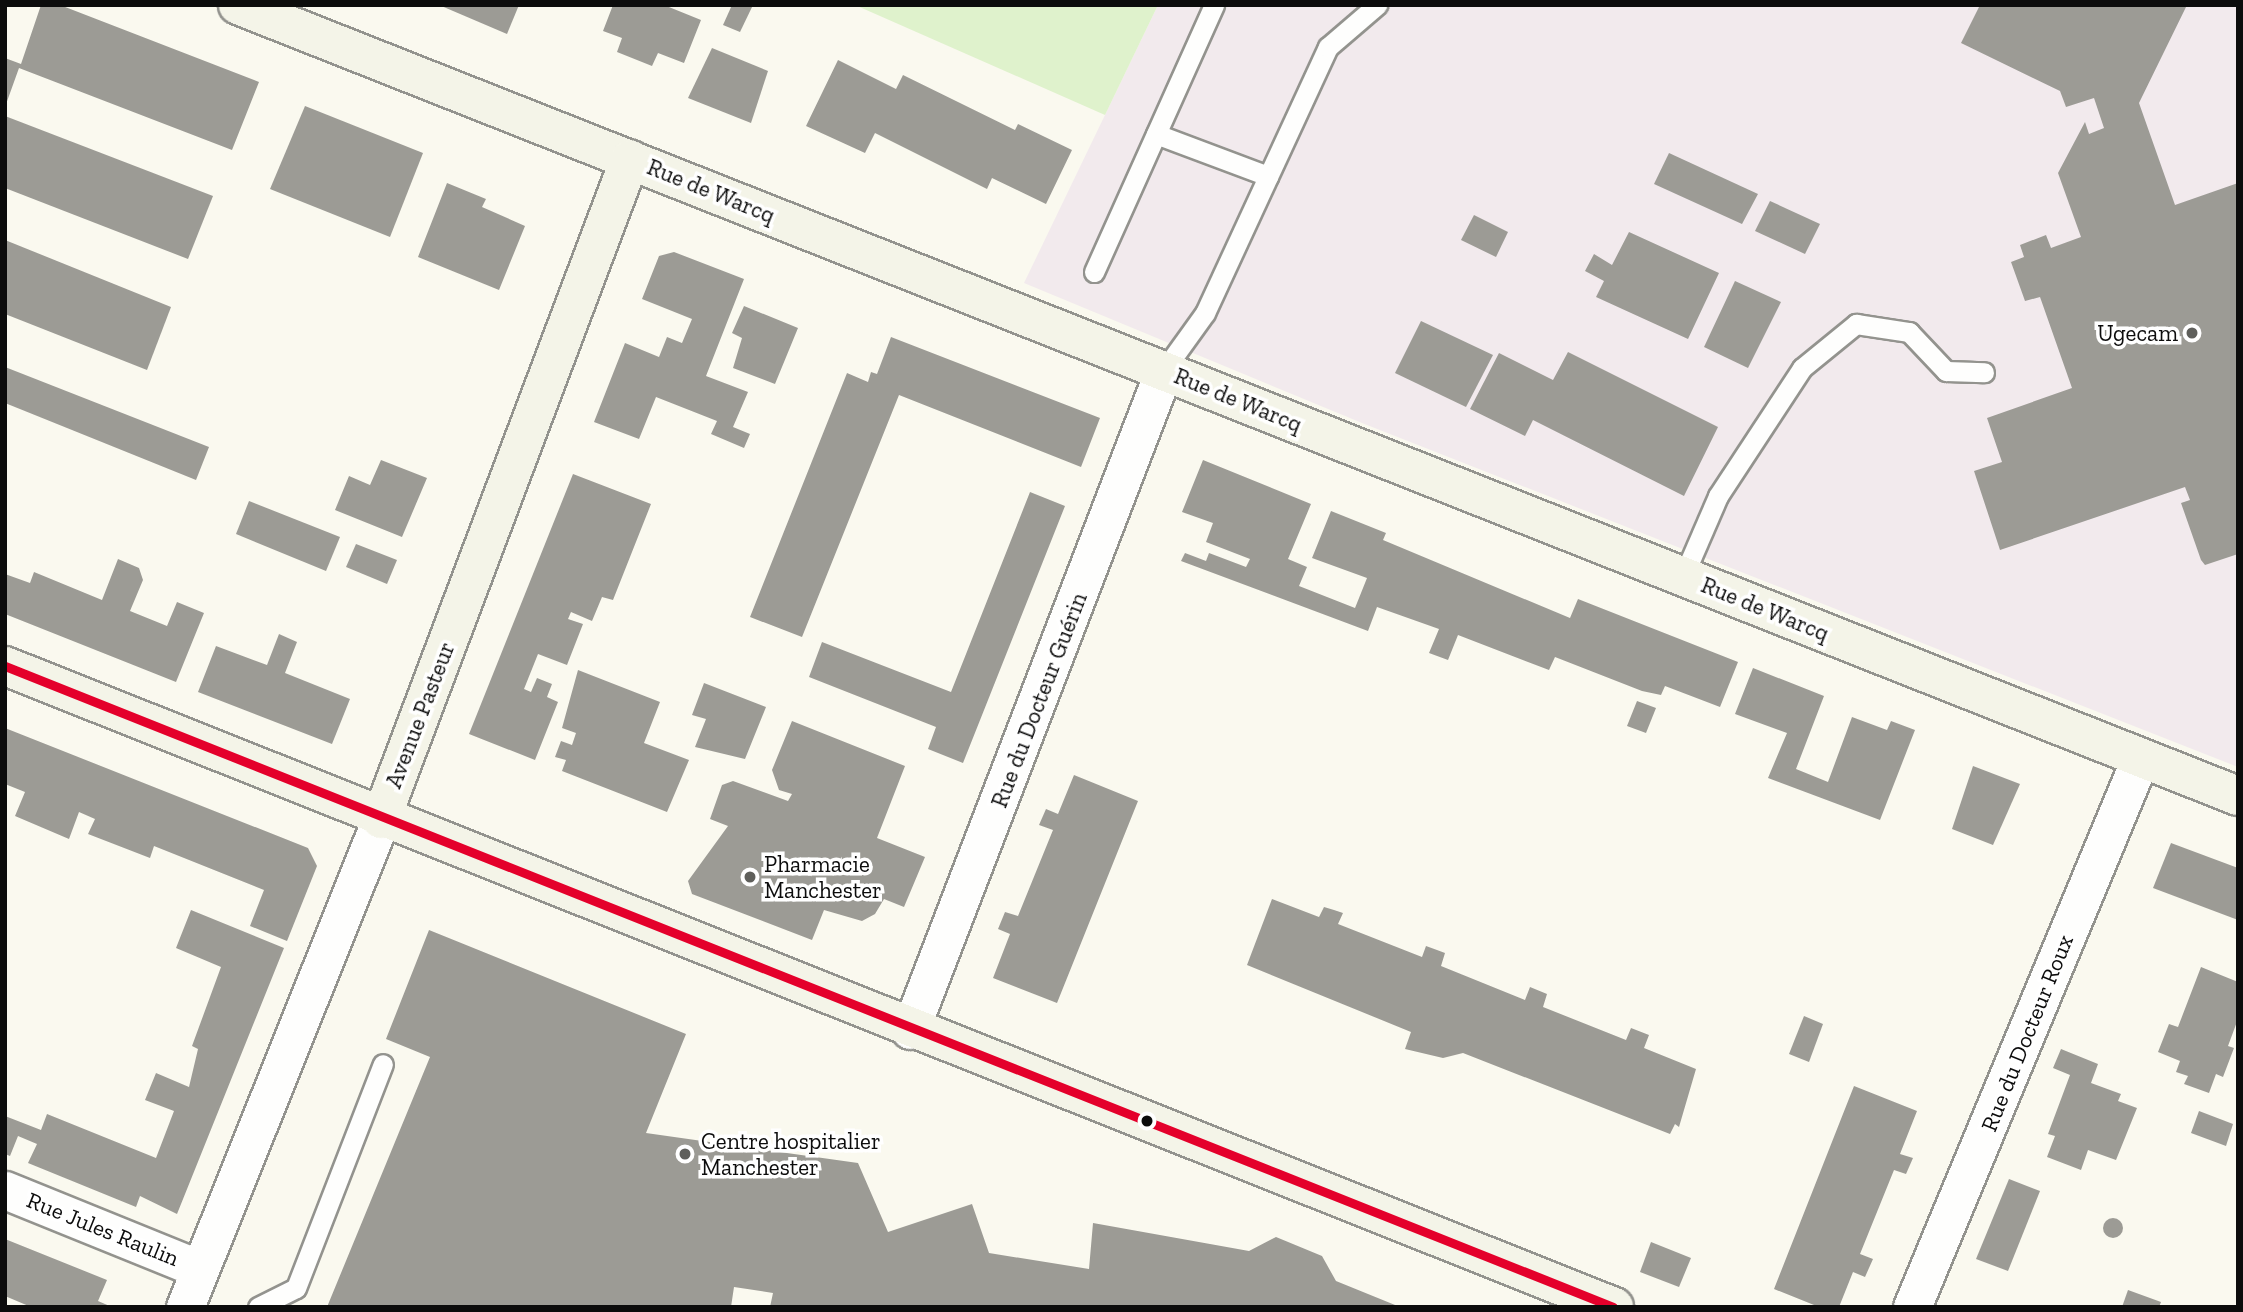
<!DOCTYPE html>
<meta charset="utf-8">
<style>
body{margin:0}
#map{position:relative;width:2243px;height:1312px;overflow:hidden;background:#faf9ef;font-family:"Zilla Slab",serif}
div>[style]{position:absolute}
.industrial>*{inset:0;background:#f2eaed}
.green>*{inset:0;background:#dff2cc}
.building>*{inset:0;background:#9c9b95}
.round{border-radius:50%}
.roads{filter:drop-shadow(2px 0 #93938e) drop-shadow(-2px 0 #93938e) drop-shadow(0 2px #93938e) drop-shadow(0 -2px #93938e)}
.lane>*{height:19px;margin:-9.5px;padding:0 9.5px;transform-origin:9.5px;border-radius:9.5px;background:#fefefd}
.street>*{height:37px;margin:-18.5px;padding:0 18.5px;transform-origin:18.5px;border-radius:18.5px;background:#fefefd}
.secondary>*{height:38px;margin:-19px;padding:0 19px;transform-origin:19px;border-radius:19px;background:#f4f4e8}
.bus-1>*{height:9px;margin:-4.5px;padding:0 4.5px;transform-origin:4.5px;border-radius:4.5px;background:#e4002b}
.dots>*{width:19px;height:19px;translate:-50% -50%;box-sizing:border-box;border:4px solid #fff;border-radius:50%}
span{translate:-50% -50%;white-space:nowrap;text-align:center;line-height:1.15;-webkit-text-stroke:7px #fff;paint-order:stroke}
.street-label{font-size:23px;color:#0c0c0c}
.poi-label{font-size:23px;color:#0c0c0c}
.right{translate:-100% -50%;text-align:right}
.left{translate:0 -50%;text-align:left}
.frame{position:absolute;inset:0;border:7px solid #0c0c0c;pointer-events:none}
</style>
<div id="map">
<div class="industrial">
<div style="clip-path:polygon(1158px 5px,2238px 5px,2238px 767px,1362px 423px,1024px 283px)"></div>
</div>
<div class="green">
<div style="clip-path:polygon(855px 5px,1158px 5px,1105px 115px)"></div>
</div>
<div class="building">
<div style="clip-path:polygon(41px 5px,60px 5px,259px 82px,232px 150px,19px 68px,5px 107px,5px 58px,21px 64px)"></div>
<div style="clip-path:polygon(439px 5px,519px 5px,507px 34px)"></div>
<div style="clip-path:polygon(613px 5px,664px 5px,701px 20px,684px 63px,658px 53px,652px 66px,617px 52px,622px 38px,603px 31px)"></div>
<div style="clip-path:polygon(732px 5px,753px 5px,740px 32px,723px 25px)"></div>
<div style="clip-path:polygon(1980px 5px,2187px 5px,2139px 103px,2175px 205px,2238px 183px,2238px 554px,2205px 565px,2201px 560px,2181px 503px,2190px 500px,2185px 487px,2000px 550px,1974px 471px,2002px 462px,1987px 418px,2072px 388px,2040px 297px,2025px 301px,2011px 262px,2024px 257px,2020px 245px,2046px 235px,2051px 248px,2081px 237px,2058px 173px,2085px 122px,2089px 134px,2104px 128px,2094px 98px,2066px 107px,2060px 91px,1961px 43px)"></div>
<div style="clip-path:polygon(712px 48px,768px 71px,751px 123px,688px 98px)"></div>
<div style="clip-path:polygon(838px 60px,896px 89px,903px 75px,1015px 130px,1018px 124px,1072px 150px,1046px 204px,992px 178px,987px 189px,875px 133px,865px 153px,806px 126px)"></div>
<div style="clip-path:polygon(305px 106px,423px 153px,390px 237px,270px 189px)"></div>
<div style="clip-path:polygon(5px 116px,213px 196px,188px 259px,5px 188px)"></div>
<div style="clip-path:polygon(1669px 153px,1758px 194px,1742px 224px,1654px 184px)"></div>
<div style="clip-path:polygon(447px 183px,486px 199px,482px 207px,525px 226px,499px 290px,418px 257px)"></div>
<div style="clip-path:polygon(1770px 201px,1820px 224px,1805px 254px,1755px 231px)"></div>
<div style="clip-path:polygon(1474px 215px,1508px 232px,1496px 257px,1461px 240px)"></div>
<div style="clip-path:polygon(1629px 232px,1719px 273px,1688px 339px,1596px 297px,1604px 281px,1585px 271px,1594px 254px,1612px 265px)"></div>
<div style="clip-path:polygon(5px 240px,171px 307px,147px 370px,5px 314px)"></div>
<div style="clip-path:polygon(674px 252px,744px 279px,706px 376px,748px 392px,733px 427px,750px 434px,744px 448px,711px 434px,717px 421px,656px 397px,639px 439px,594px 422px,625px 343px,659px 357px,667px 337px,682px 343px,692px 319px,642px 299px,659px 256px)"></div>
<div style="clip-path:polygon(1735px 281px,1781px 302px,1748px 368px,1704px 347px)"></div>
<div style="clip-path:polygon(744px 306px,798px 328px,775px 384px,733px 368px,742px 338px,732px 333px)"></div>
<div style="clip-path:polygon(1421px 321px,1493px 355px,1466px 407px,1395px 373px)"></div>
<div style="clip-path:polygon(891px 337px,1100px 418px,1081px 467px,899px 395px,802px 637px,750px 617px,847px 373px,868px 382px,871px 372px,877px 374px)"></div>
<div style="clip-path:polygon(1568px 352px,1718px 427px,1684px 496px,1533px 420px,1525px 436px,1470px 409px,1499px 353px,1553px 380px)"></div>
<div style="clip-path:polygon(5px 367px,209px 447px,196px 480px,5px 403px)"></div>
<div style="clip-path:polygon(381px 460px,427px 478px,402px 537px,335px 510px,349px 476px,370px 485px)"></div>
<div style="clip-path:polygon(1203px 460px,1311px 504px,1288px 559px,1307px 567px,1299px 586px,1355px 608px,1367px 578px,1312px 558px,1331px 511px,1386px 533px,1383px 540px,1570px 618px,1578px 599px,1738px 662px,1720px 707px,1665px 686px,1661px 695px,1642px 691px,1555px 657px,1549px 670px,1458px 635px,1448px 660px,1429px 653px,1439px 629px,1377px 607px,1368px 631px,1181px 561px,1185px 553px,1206px 561px,1209px 553px,1246px 567px,1250px 559px,1206px 542px,1213px 523px,1182px 512px)"></div>
<div style="clip-path:polygon(573px 474px,651px 504px,613px 600px,602px 597px,592px 621px,571px 612px,568px 619px,583px 624px,567px 665px,538px 654px,524px 689px,531px 692px,537px 678px,552px 684px,547px 697px,558px 702px,535px 760px,469px 734px)"></div>
<div style="clip-path:polygon(1030px 492px,1065px 506px,963px 763px,928px 749px,936px 727px,809px 677px,822px 642px,951px 692px)"></div>
<div style="clip-path:polygon(249px 501px,340px 537px,326px 571px,236px 534px)"></div>
<div style="clip-path:polygon(356px 544px,397px 560px,387px 584px,346px 567px)"></div>
<div style="clip-path:polygon(118px 559px,139px 568px,143px 580px,130px 611px,167px 626px,177px 602px,204px 613px,176px 682px,5px 614px,5px 574px,30px 583px,34px 572px,102px 600px)"></div>
<div style="clip-path:polygon(279px 634px,297px 642px,285px 673px,350px 699px,332px 744px,198px 692px,216px 646px,267px 665px)"></div>
<div style="clip-path:polygon(1753px 668px,1824px 696px,1796px 769px,1828px 782px,1852px 717px,1887px 730px,1891px 721px,1915px 730px,1880px 820px,1768px 778px,1787px 733px,1735px 714px)"></div>
<div style="clip-path:polygon(578px 670px,660px 702px,644px 743px,689px 760px,667px 812px,562px 771px,566px 760px,555px 757px,561px 741px,572px 745px,576px 733px,562px 728px)"></div>
<div style="clip-path:polygon(704px 683px,766px 707px,745px 759px,695px 747px,706px 719px,692px 715px)"></div>
<div style="clip-path:polygon(1637px 701px,1656px 708px,1646px 733px,1627px 726px)"></div>
<div style="clip-path:polygon(792px 721px,905px 766px,877px 838px,925px 857px,904px 907px,884px 899px,875px 914px,862px 921px,824px 910px,812px 940px,692px 894px,688px 881px,728px 826px,710px 819px,722px 785px,733px 781px,788px 801px,792px 794px,779px 790px,772px 770px)"></div>
<div style="clip-path:polygon(5px 728px,308px 848px,317px 866px,287px 941px,250px 926px,264px 890px,154px 846px,150px 858px,88px 834px,95px 819px,79px 812px,69px 839px,15px 816px,25px 792px,5px 784px)"></div>
<div style="clip-path:polygon(1973px 766px,2020px 784px,1993px 845px,1952px 829px)"></div>
<div style="clip-path:polygon(1074px 775px,1138px 801px,1057px 1003px,993px 978px,1010px 934px,998px 929px,1005px 912px,1018px 916px,1053px 830px,1039px 825px,1046px 809px,1058px 814px)"></div>
<div style="clip-path:polygon(2171px 843px,2238px 868px,2238px 920px,2153px 888px)"></div>
<div style="clip-path:polygon(1272px 899px,1319px 917px,1324px 907px,1334px 910px,1343px 913px,1338px 924px,1422px 957px,1426px 946px,1437px 950px,1445px 953px,1441px 966px,1525px 1000px,1530px 987px,1547px 994px,1543px 1007px,1626px 1040px,1631px 1028px,1649px 1035px,1644px 1048px,1696px 1069px,1679px 1127px,1675px 1124px,1670px 1134px,1463px 1053px,1443px 1058px,1405px 1049px,1411px 1032px,1247px 965px)"></div>
<div style="clip-path:polygon(191px 910px,284px 948px,177px 1214px,140px 1196px,136px 1207px,28px 1163px,37px 1144px,18px 1136px,10px 1156px,5px 1154px,5px 1116px,41px 1130px,47px 1114px,156px 1158px,174px 1111px,145px 1100px,156px 1073px,189px 1087px,198px 1049px,192px 1046px,221px 967px,176px 948px)"></div>
<div style="clip-path:polygon(429px 930px,686px 1034px,646px 1133px,858px 1163px,888px 1232px,972px 1204px,989px 1253px,1089px 1269px,1093px 1223px,1249px 1251px,1276px 1237px,1322px 1256px,1336px 1281px,1400px 1307px,770px 1307px,773px 1293px,734px 1287px,731px 1307px,327px 1307px,430px 1057px,386px 1039px)"></div>
<div style="clip-path:polygon(2201px 967px,2238px 982px,2238px 1019px,2228px 1046px,2234px 1048px,2223px 1077px,2216px 1074px,2209px 1093px,2184px 1084px,2188px 1076px,2176px 1072px,2180px 1061px,2158px 1052px,2169px 1024px,2178px 1027px)"></div>
<div style="clip-path:polygon(1804px 1016px,1823px 1024px,1809px 1062px,1789px 1054px)"></div>
<div style="clip-path:polygon(2061px 1049px,2098px 1064px,2091px 1083px,2121px 1094px,2118px 1101px,2137px 1108px,2116px 1160px,2088px 1150px,2081px 1170px,2047px 1157px,2055px 1136px,2048px 1134px,2070px 1075px,2053px 1068px)"></div>
<div style="clip-path:polygon(1854px 1086px,1917px 1111px,1900px 1154px,1913px 1158px,1906px 1174px,1894px 1170px,1860px 1254px,1873px 1259px,1865px 1277px,1853px 1272px,1839px 1307px,1819px 1307px,1774px 1289px)"></div>
<div style="clip-path:polygon(2199px 1111px,2233px 1124px,2226px 1146px,2191px 1133px)"></div>
<div style="clip-path:polygon(2009px 1179px,2040px 1191px,2008px 1271px,1976px 1259px)"></div>
<div class="round" style="left:2103px;top:1218px;width:20px;height:20px"></div>
<div style="clip-path:polygon(5px 1239px,107px 1280px,98px 1301px,112px 1307px,31px 1307px,5px 1296px)"></div>
<div style="clip-path:polygon(1651px 1242px,1691px 1258px,1679px 1287px,1640px 1272px)"></div>
<div style="clip-path:polygon(2128px 1290px,2161px 1302px,2159px 1307px,2122px 1307px)"></div>
</div>
<div class="roads">
<div class="lane">
<div style="left:1156px;top:134px;width:120px;rotate:20.6deg"></div>
<div style="left:1094px;top:272px;width:293px;rotate:-65.8deg"></div>
<div style="left:1164px;top:370px;width:70px;rotate:-54.3deg"></div>
<div style="left:1205px;top:313px;width:293px;rotate:-65.2deg"></div>
<div style="left:1328px;top:47px;width:65px;rotate:-40.6deg"></div>
<div style="left:1683px;top:577px;width:88px;rotate:-66.6deg"></div>
<div style="left:1718px;top:496px;width:153px;rotate:-56.7deg"></div>
<div style="left:1802px;top:368px;width:70px;rotate:-39.2deg"></div>
<div style="left:1856px;top:324px;width:54px;rotate:8.6deg"></div>
<div style="left:1909px;top:332px;width:54px;rotate:46.5deg"></div>
<div style="left:1946px;top:371px;width:38px;rotate:2deg"></div>
<div style="left:258px;top:1307px;width:42px;rotate:-26.6deg"></div>
<div style="left:296px;top:1288px;width:240px;rotate:-68.8deg"></div>
</div>
<div class="street">
<div style="left:910px;top:1030px;width:707px;rotate:-68.95deg"></div>
<div style="left:5px;top:1190px;width:210px;rotate:22.1deg"></div>
<div style="left:185px;top:1307px;width:526px;rotate:-68.12deg"></div>
<div style="left:1912px;top:1307px;width:594px;rotate:-67.41deg"></div>
</div>
<div class="secondary">
<div style="left:238px;top:5px;width:2151px;rotate:21.58deg"></div>
<div style="left:5px;top:666px;width:1732px;rotate:21.72deg"></div>
<div style="left:381px;top:819px;width:705px;rotate:-69.33deg"></div>
</div>
</div>
<div class="bus-1">
<div style="left:5px;top:666px;width:1731px;rotate:21.73deg"></div>
</div>
<div class="dots">
<div style="left:2192px;top:333px;background:#5f5f5b"></div>
<div style="left:750px;top:877px;background:#5f5f5b"></div>
<div style="left:1147px;top:1121px;background:#0c0c0c"></div>
<div style="left:685px;top:1154px;background:#5f5f5b"></div>
</div>
<div class="street-label">
<span style="left:711px;top:191px;rotate:22deg">Rue de Warcq</span>
<span style="left:1238px;top:400px;rotate:22deg">Rue de Warcq</span>
<span style="left:1765px;top:609px;rotate:22deg">Rue de Warcq</span>
<span style="left:1039px;top:700px;rotate:-69deg">Rue du Docteur Guérin</span>
<span style="left:420px;top:715px;rotate:-69deg">Avenue Pasteur</span>
<span style="left:2027px;top:1033px;rotate:-68deg">Rue du Docteur Roux</span>
<span style="left:103px;top:1229px;rotate:22deg">Rue Jules Raulin</span>
</div>
<div class="poi-label">
<span class="right" style="left:2178px;top:333px">Ugecam</span>
<span class="left" style="left:764px;top:877px">Pharmacie<br>Manchester</span>
<span class="left" style="left:701px;top:1154px">Centre hospitalier<br>Manchester</span>
</div>
<div class="frame"></div>
</div>
